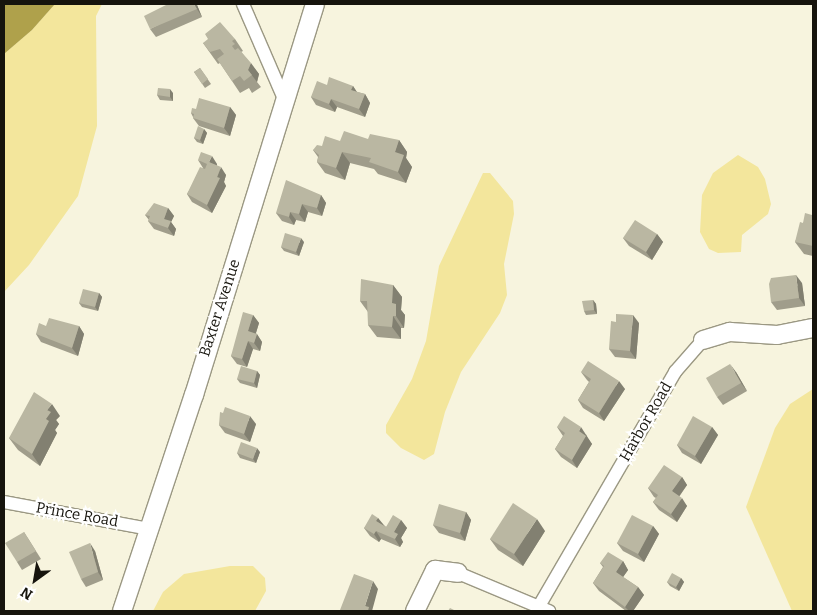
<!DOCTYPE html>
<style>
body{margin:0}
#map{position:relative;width:817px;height:615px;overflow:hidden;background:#f7f4de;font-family:Bitter,serif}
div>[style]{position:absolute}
.green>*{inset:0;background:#f3e69c}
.water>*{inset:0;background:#afa14b}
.roads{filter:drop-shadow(1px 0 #9b9883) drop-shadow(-1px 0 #9b9883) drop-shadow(0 1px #9b9883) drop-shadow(0 -1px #9b9883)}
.street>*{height:12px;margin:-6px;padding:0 6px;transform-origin:6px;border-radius:6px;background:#fff}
.secondary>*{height:18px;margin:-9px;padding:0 9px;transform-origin:9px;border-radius:9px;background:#fff}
.wall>*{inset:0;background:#a09d8b}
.shaded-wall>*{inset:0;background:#828071}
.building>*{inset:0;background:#bab7a2}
span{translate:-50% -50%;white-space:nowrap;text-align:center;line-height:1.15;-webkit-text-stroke:4.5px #fff;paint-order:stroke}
.street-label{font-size:15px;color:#16140d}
.frame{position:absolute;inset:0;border:5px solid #16140d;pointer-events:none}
.north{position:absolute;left:10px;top:555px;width:50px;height:50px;-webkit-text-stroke:4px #fff;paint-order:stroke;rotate:212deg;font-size:14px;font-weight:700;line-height:20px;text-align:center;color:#16140d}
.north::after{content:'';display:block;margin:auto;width:18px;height:22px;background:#16140d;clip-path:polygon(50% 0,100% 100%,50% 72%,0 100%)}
</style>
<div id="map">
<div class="green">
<div style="clip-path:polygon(55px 4px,102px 4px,96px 16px,97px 126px,78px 196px,29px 265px,4px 292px,4px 54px,32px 30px)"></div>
<div style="clip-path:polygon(738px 155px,758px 167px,765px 179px,771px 204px,768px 214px,742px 235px,741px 252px,718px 253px,709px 249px,700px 232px,702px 195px,713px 173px)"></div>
<div style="clip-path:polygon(483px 173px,490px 173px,513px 201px,514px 214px,504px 264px,507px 295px,500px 313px,461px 372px,445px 412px,434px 454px,424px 460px,401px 448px,386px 433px,386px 425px,412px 379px,426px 341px,439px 266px)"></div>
<div style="clip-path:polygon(813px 389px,813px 611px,792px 611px,746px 507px,775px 428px,790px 404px)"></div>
<div style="clip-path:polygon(230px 566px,253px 566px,265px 578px,266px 591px,255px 611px,153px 611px,163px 592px,184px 574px)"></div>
</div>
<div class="water">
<div style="clip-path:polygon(4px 4px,55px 4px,32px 30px,4px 54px)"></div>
</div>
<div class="roads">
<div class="street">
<div style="left:243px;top:4px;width:106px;rotate:66.6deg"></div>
<div style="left:4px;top:502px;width:148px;rotate:10.5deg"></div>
<div style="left:458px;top:573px;width:99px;rotate:22.7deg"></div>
<div style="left:539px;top:606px;width:271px;rotate:-59.8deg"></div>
<div style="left:675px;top:372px;width:43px;rotate:-48.8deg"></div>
</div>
<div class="secondary">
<div style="left:703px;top:340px;width:28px;rotate:-17deg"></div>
<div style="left:730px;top:332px;width:47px;rotate:3.7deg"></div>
<div style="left:777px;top:335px;width:37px;rotate:-11deg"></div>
<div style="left:122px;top:611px;width:228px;rotate:-71.6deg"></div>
<div style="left:194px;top:395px;width:409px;rotate:-72.8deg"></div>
<div style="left:415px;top:611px;width:46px;rotate:-64deg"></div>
<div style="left:435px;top:570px;width:23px;rotate:7deg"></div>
</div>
</div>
<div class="wall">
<div style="clip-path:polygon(197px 5px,202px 17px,156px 37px,150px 29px)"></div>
<div style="clip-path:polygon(235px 39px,243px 51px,241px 52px,259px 74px,257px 82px,261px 87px,252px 93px,249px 88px,240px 93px,220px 63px,218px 64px,203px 43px)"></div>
<div style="clip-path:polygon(200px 68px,211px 84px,205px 88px,194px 72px)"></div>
<div style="clip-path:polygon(327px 85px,353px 86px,357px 92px,365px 94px,370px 103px,365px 117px,337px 107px,335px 112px,316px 105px,311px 97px)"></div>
<div style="clip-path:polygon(173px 93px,173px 101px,160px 100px,157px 95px)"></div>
<div style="clip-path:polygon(230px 107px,236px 115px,230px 136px,199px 126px,193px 118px,193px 117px,191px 113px,196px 109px)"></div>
<div style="clip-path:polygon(204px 129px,207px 133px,203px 144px,197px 142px,194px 138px)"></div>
<div style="clip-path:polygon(368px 139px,399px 140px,407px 152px,406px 158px,412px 167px,406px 183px,378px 174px,374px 169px,350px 163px,345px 180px,325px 173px,317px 162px,318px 157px,313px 150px,340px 141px)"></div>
<div style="clip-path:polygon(198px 160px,217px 164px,217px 166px,226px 175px,224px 182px,226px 186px,212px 213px,192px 202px,187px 194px,203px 168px)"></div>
<div style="clip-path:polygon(321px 195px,326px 203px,322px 216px,308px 212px,305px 222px,296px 220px,294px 225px,282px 221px,276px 213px)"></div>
<div style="clip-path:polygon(168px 208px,174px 216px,171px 222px,176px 229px,174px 236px,154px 229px,148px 221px,149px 220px,145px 215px)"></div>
<div style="clip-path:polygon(813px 209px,813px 256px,804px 254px,795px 242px,803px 223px,812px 215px)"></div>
<div style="clip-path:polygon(657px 234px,663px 242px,652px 260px,629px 246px,623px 238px)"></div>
<div style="clip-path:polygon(304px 242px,299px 256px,284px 251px,281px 247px)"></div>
<div style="clip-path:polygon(802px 283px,805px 306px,777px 310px,771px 302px)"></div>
<div style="clip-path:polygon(393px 285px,402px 297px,401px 310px,405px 315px,404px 328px,401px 328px,401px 339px,377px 337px,368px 325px,368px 312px,360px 301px)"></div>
<div style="clip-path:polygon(99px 293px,102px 297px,98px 311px,82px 307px,79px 303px)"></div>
<div style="clip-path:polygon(593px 300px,596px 304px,597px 314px,586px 315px,584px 311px)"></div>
<div style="clip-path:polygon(253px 315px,259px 323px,256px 333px,262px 342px,260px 351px,253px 349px,247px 367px,237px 364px,231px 356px)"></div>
<div style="clip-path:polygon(639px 323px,636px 359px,615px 357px,609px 349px)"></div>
<div style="clip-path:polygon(46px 326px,79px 326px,84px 334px,78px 356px,41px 342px,36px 334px)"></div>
<div style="clip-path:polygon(257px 371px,260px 375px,257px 388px,240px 383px,237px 379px)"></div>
<div style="clip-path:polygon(581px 372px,625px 389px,604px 421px,583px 408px,578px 400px,589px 382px,587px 380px)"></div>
<div style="clip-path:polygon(736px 372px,747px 391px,723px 405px,717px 397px)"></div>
<div style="clip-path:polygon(223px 413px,256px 424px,250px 442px,225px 433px,219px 425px)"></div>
<div style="clip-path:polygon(60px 416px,56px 420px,59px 424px,55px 430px,57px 433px,40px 466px,18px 450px,9px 438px)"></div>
<div style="clip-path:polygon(557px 427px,587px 435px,586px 436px,592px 444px,577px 468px,561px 457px,555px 449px,563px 436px)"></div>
<div style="clip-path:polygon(712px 427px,718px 435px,701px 464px,682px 453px,677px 445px)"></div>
<div style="clip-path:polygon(260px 452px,256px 463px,240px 458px,237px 453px)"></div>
<div style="clip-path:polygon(682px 477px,687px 485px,679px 497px,687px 506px,677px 522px,659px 510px,653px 502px,656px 498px,654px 497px,648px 488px)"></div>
<div style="clip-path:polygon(466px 512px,471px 520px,465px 541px,439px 533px,433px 525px)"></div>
<div style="clip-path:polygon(378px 518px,384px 525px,386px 527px,401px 520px,407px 528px,401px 538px,403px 542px,400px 547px,381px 539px,379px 542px,370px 536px,364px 528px)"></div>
<div style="clip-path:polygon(653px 526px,659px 534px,644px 562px,623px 551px,617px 543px)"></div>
<div style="clip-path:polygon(545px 531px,523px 566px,498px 550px,490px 539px)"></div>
<div style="clip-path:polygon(24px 532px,41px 559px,22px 570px,17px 562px)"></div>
<div style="clip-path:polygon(95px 551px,103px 580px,86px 587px,81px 579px)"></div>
<div style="clip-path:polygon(623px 561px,628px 570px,623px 577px,638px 587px,644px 595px,633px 611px,626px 611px,599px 591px,593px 583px,603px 567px,600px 563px)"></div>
<div style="clip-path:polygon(681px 578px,684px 582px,679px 591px,670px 586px,667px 582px)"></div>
</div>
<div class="shaded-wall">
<div style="clip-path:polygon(194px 4px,196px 4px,197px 5px,202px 17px,197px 9px)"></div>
<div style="clip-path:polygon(251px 63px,259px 74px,257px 82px,248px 70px)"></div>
<div style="clip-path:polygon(353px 86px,358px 94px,351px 90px)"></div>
<div style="clip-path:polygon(170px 89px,173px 93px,173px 101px,170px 97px)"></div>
<div style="clip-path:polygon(365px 94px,370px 103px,365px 117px,359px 109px)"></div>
<div style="clip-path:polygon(331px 99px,337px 107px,335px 112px,329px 104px)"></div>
<div style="clip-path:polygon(230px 107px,236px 115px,230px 136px,224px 128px)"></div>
<div style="clip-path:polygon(204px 129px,207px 133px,203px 144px,200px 140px)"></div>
<div style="clip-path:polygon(399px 140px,407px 152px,406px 158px,412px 167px,406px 183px,398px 172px,395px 152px)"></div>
<div style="clip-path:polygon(342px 152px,350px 163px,345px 180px,336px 168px)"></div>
<div style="clip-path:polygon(212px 156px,217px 164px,215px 171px,209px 162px)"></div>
<div style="clip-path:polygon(221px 167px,226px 175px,224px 182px,226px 186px,212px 213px,207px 205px)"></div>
<div style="clip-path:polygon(321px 195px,326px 203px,322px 216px,317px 208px)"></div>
<div style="clip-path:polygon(302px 204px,308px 212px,305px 222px,299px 214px)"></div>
<div style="clip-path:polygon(168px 208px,174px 216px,171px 222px,176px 229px,174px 236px,168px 228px,164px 219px)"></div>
<div style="clip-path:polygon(290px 212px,296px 220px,294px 225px,289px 217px)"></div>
<div style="clip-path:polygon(657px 234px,663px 242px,652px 260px,646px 252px)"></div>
<div style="clip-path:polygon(301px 238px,304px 242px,299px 256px,296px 252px)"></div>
<div style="clip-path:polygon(796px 275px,802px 283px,805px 306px,799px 298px)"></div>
<div style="clip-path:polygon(393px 285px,402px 297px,401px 310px,405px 315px,404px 328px,396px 316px,392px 303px)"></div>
<div style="clip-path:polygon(99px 293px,102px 297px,98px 311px,95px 307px)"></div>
<div style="clip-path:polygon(593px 300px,596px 304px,597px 314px,594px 310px)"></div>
<div style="clip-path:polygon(253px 315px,259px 323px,254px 339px,248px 331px)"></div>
<div style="clip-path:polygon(633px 315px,639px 323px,636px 359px,630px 351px)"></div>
<div style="clip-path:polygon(393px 316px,401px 328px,401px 339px,392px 327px)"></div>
<div style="clip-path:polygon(79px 326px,84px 334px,78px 356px,72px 348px)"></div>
<div style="clip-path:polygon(257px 334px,262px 342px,260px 351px,254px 343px)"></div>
<div style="clip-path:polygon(248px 341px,253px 349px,247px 367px,242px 359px)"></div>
<div style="clip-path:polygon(730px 364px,736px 372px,747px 391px,741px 383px)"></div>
<div style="clip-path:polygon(257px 371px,260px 375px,257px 388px,254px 383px)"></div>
<div style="clip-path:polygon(619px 381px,625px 389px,604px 421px,599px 413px)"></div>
<div style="clip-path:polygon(52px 404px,60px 416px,56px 420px,59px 424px,55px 430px,57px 433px,40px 466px,32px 454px,47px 410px)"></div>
<div style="clip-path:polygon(250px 416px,256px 424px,250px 442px,244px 434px)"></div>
<div style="clip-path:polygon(581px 427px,592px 444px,577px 468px,572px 460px,579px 431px)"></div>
<div style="clip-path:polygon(712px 427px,718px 435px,701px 464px,695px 456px)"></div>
<div style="clip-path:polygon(257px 448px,260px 452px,256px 463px,253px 459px)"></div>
<div style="clip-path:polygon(682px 477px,687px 485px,677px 499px,672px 491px)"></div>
<div style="clip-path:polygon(682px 498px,687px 506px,677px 522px,671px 514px)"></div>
<div style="clip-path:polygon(466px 512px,471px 520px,465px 541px,460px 533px)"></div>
<div style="clip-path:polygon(378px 518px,384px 526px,376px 521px)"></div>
<div style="clip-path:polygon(537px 519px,545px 531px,523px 566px,514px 554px)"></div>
<div style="clip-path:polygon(401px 520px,407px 528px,401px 538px,403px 542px,400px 547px,395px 539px,394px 532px)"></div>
<div style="clip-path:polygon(653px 526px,659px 534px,644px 562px,638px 554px)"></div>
<div style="clip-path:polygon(376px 531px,381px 539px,379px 542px,374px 534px)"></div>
<div style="clip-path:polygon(90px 543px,95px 551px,103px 580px,98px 572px)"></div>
<div style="clip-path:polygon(623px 561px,628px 570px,621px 580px,616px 572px)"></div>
<div style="clip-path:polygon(681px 578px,684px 582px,679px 591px,676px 587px)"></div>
<div style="clip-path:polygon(373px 581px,378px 589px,372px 611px,368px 611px,365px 606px)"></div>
<div style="clip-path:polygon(638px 587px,644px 595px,633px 611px,629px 611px,625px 607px)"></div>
</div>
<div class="building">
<div style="clip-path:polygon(168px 4px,194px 4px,197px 9px,150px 29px,144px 16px)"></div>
<div style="clip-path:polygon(220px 22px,235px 39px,232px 41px,235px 44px,232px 46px,235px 50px,238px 48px,251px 63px,248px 70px,252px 75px,244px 81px,240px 76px,232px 81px,217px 59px,224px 54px,220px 49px,210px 52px,203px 43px,208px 39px,205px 34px)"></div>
<div style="clip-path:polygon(200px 68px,208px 79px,202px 84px,194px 72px)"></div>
<div style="clip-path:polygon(329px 77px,353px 86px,351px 90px,365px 94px,359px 109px,331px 99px,329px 104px,311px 97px,317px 81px,327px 85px)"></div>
<div style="clip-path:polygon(158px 88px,170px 89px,170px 97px,157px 95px)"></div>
<div style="clip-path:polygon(199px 98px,230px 107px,224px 128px,193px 118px,194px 114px,191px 113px,192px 108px,196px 109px)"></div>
<div style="clip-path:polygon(198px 126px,204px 129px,200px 140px,194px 138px)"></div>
<div style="clip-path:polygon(344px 131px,368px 139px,370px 134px,399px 140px,395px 152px,404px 155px,398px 172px,369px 162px,371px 158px,342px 152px,336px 168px,317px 162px,319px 155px,313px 150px,317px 145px,322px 146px,325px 136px,340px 141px)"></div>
<div style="clip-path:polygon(201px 152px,212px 156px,209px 162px,221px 167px,217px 177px,220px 178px,207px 205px,187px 194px,200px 167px,205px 169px,207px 164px,198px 160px)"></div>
<div style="clip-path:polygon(286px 180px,321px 195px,317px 208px,302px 204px,299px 214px,290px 212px,289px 217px,276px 213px)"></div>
<div style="clip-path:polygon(154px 203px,168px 208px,164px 219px,171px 221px,168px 228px,148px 221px,150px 216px,145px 215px)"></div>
<div style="clip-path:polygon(813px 209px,813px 246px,795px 242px,800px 222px,803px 223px,805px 213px,812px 215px)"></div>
<div style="clip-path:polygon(635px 220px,657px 234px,646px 252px,623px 238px)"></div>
<div style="clip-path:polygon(285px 233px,301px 238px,296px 252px,281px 247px)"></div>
<div style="clip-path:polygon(796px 275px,799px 298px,771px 302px,769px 284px,771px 278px)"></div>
<div style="clip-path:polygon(361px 279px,393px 285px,392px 303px,396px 304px,396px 316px,393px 316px,392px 327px,368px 325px,367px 301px,360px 301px)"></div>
<div style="clip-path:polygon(83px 289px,99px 293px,95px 307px,79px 303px)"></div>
<div style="clip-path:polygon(593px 300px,594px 310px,584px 311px,582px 301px)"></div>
<div style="clip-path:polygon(243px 312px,253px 315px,248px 331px,257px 334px,254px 343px,248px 341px,242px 359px,231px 356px)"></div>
<div style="clip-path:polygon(616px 314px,633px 315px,630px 351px,609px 349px,611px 321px,616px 322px)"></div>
<div style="clip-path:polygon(49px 318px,79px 326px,72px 348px,36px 334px,39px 323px,46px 326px)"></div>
<div style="clip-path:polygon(588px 361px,619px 381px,599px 413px,578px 400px,591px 379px,581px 372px)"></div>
<div style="clip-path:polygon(730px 364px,741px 383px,717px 397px,706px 378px)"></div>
<div style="clip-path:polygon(241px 366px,257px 371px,254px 383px,237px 379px)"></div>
<div style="clip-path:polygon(34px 392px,52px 404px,47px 410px,51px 412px,46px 419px,49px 421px,32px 454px,9px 438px)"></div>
<div style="clip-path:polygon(225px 407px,250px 416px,244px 434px,219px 425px,220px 412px,223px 413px)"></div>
<div style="clip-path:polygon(564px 416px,581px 427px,579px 431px,586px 436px,572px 460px,555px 449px,565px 433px,557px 427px)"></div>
<div style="clip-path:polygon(693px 416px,712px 427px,695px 456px,677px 445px)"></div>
<div style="clip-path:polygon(241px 442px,257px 448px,253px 459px,237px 453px)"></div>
<div style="clip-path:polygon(664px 465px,682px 477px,672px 491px,682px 498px,671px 514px,653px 502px,658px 495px,648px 488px)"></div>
<div style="clip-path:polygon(513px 503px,537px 519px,514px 554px,490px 539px)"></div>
<div style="clip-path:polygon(439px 504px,466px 512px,460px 533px,433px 525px)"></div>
<div style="clip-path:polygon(372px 514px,378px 518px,376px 521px,386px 527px,393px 515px,401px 520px,394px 532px,398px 534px,395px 539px,376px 531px,374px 534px,364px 528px)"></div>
<div style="clip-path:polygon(632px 515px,653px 526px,638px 554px,617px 543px)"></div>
<div style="clip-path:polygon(24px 532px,36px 551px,17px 562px,5px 543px)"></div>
<div style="clip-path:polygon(90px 543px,98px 572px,81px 579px,69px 552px)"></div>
<div style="clip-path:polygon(608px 552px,623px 561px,616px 572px,638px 587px,625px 607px,593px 583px,604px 566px,600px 563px)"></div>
<div style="clip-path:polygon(672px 573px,681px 578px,676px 587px,667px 582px)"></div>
<div style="clip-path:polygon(354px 574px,373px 581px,365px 606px,369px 607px,368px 611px,342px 611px,340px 610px)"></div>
<div style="clip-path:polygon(450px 608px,456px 611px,448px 611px)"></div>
</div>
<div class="street-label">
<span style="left:220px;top:308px;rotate:-72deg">Baxter Avenue</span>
<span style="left:646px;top:422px;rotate:-60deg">Harbor Road</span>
<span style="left:77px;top:515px;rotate:10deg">Prince Road</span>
</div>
<div class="frame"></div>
<div class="north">N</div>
</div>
